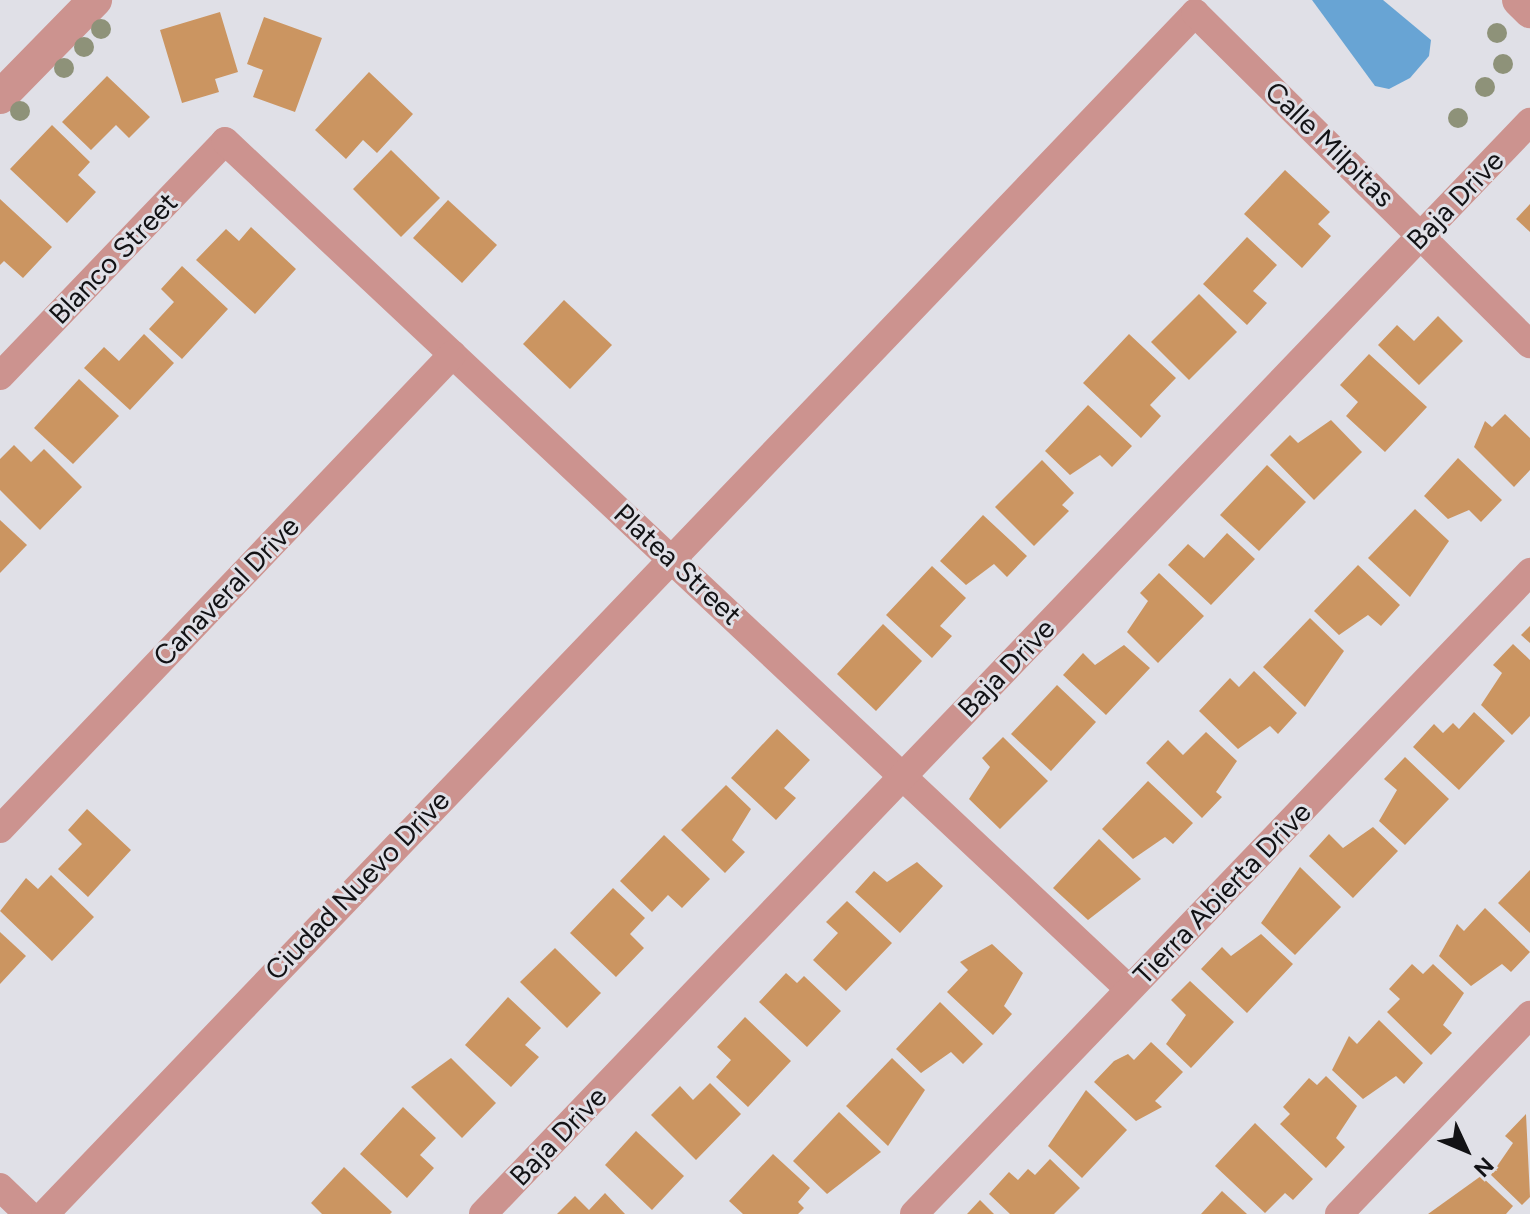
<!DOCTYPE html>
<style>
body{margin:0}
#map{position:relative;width:1530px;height:1214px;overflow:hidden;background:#e0e0e7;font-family:Figtree,sans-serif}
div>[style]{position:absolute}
.water>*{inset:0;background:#68a4d4}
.building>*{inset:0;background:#cb9561}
.minor>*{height:28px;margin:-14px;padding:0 14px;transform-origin:14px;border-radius:14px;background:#cc938f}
.tertiary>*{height:34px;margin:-17px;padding:0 17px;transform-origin:17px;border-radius:17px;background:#cc938f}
.trees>*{width:20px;height:20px;margin:-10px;border-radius:50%;background:#8e9279}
span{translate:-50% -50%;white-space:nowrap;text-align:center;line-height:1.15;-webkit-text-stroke:6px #e0e0e7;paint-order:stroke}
.street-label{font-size:28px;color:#121215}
.north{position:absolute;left:1426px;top:1110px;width:80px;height:80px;-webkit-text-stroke:6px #e0e0e7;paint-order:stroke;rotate:134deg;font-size:22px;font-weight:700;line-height:32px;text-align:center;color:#121215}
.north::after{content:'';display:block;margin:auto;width:28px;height:36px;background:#121215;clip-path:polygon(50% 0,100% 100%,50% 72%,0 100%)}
</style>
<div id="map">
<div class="water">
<div style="clip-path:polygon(1312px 0,1383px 0,1431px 40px,1429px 56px,1410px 78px,1389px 89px,1375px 86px)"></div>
</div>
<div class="building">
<div style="clip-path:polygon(220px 12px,238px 72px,215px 79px,219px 92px,182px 103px,160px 30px)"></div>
<div style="clip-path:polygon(264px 17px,322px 38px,295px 112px,253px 97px,263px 70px,247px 64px)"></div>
<div style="clip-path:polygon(369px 72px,413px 114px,377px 153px,363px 140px,346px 159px,315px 130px)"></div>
<div style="clip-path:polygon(107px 76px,150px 117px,129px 138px,116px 125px,91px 150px,62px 122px)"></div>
<div style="clip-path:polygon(52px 125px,90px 162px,78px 175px,96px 192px,67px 223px,10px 169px)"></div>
<div style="clip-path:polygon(391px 150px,440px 198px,401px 237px,353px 189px)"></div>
<div style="clip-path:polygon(1285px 170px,1330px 212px,1318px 224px,1331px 236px,1302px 268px,1244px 214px)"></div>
<div style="clip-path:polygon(0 199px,52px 247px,23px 278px,4px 261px,0 265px)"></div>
<div style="clip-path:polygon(448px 200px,497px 245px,462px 283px,413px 238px)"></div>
<div style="clip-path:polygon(1530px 204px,1530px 232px,1516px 219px)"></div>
<div style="clip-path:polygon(251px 227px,296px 269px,255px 314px,196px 260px,226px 229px,239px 241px)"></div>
<div style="clip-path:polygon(1247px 237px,1277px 265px,1253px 291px,1267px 303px,1247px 325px,1203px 284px)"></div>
<div style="clip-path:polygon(182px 266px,228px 309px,182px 359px,149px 329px,174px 302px,161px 289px)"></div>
<div style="clip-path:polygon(1199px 294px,1237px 332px,1189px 380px,1151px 342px)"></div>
<div style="clip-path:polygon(564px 300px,612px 345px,570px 389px,523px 344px)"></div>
<div style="clip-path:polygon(1438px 316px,1463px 341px,1419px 385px,1378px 345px,1397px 325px,1414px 341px)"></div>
<div style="clip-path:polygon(144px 334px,174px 363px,130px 410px,84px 368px,104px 347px,119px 361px)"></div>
<div style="clip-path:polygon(1129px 334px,1176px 378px,1150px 405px,1161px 416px,1141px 438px,1083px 383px)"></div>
<div style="clip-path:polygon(1369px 354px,1427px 407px,1385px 452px,1346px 416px,1358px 402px,1340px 385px)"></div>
<div style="clip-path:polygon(79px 379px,119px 416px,73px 464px,34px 428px)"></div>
<div style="clip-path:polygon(1088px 405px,1132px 446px,1112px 467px,1100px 455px,1070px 475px,1045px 451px)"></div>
<div style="clip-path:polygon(1505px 414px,1530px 438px,1530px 470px,1514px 487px,1474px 447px,1485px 421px,1492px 427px)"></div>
<div style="clip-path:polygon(1331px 420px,1362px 452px,1314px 500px,1270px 455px,1290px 435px,1298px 443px)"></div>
<div style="clip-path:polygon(14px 445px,31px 462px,44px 449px,82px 487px,40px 530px,0 490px,0 459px)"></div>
<div style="clip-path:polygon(1458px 458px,1502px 500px,1481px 522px,1469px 510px,1448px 519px,1424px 496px)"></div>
<div style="clip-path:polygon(1042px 460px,1074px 493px,1062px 505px,1069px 511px,1034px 546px,995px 507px)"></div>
<div style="clip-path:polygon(1267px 465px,1306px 502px,1259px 551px,1220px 515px)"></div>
<div style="clip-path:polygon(1415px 509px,1449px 541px,1410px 597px,1368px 558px)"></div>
<div style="clip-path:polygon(983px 515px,1027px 556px,1007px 577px,994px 564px,966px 585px,940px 561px)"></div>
<div style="clip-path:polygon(0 520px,27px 545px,0 573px)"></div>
<div style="clip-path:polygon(1227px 533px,1255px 559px,1211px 605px,1168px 565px,1188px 544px,1204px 558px)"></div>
<div style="clip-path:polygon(1358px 565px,1400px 605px,1381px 626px,1368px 615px,1339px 635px,1314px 611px)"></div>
<div style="clip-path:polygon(932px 566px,966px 598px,940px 626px,952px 636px,932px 658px,886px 615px)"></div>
<div style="clip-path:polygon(1159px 573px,1204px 616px,1158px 663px,1127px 632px,1148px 601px,1140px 593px)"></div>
<div style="clip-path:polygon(1310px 618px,1344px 651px,1305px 707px,1263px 667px)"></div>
<div style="clip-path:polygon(883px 624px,922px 661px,876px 711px,837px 674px)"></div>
<div style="clip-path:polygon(1530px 626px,1530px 643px,1521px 635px)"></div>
<div style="clip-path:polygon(1513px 644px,1530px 660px,1530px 716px,1512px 735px,1481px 705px,1502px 673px,1493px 665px)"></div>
<div style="clip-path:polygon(1124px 645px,1150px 668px,1106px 715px,1063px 675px,1083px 653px,1095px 665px)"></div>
<div style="clip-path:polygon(1254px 671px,1297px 713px,1278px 734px,1270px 726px,1238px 749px,1199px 711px,1230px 678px,1239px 687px)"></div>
<div style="clip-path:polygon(1057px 685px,1096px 722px,1051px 771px,1011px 734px)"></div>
<div style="clip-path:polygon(1474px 712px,1505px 741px,1459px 790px,1413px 747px,1434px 724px,1443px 733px,1453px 723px,1459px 729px)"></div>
<div style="clip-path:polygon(777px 729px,810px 760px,784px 788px,796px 798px,776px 820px,731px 778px)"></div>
<div style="clip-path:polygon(1206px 732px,1237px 761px,1216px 792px,1222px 797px,1202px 818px,1146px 763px,1168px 740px,1183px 755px)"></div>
<div style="clip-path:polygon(1003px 737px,1048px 781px,1000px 829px,969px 799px,990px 767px,982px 758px)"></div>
<div style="clip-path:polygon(1405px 757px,1449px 799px,1405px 845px,1379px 821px,1397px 790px,1384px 779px)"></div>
<div style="clip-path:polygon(1148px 781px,1193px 823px,1173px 844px,1165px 837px,1133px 859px,1102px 829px)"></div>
<div style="clip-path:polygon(726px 785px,751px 809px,732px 840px,745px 852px,725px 873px,681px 830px)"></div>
<div style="clip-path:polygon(87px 809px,131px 850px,88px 897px,58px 869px,82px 844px,68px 830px)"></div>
<div style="clip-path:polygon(1373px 827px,1398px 851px,1353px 898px,1309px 856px,1329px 834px,1343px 848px)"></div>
<div style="clip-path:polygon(664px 835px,710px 879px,682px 908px,668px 895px,652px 912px,620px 881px)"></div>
<div style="clip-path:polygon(1099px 839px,1141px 879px,1088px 920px,1053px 888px)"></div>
<div style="clip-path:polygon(917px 862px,943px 886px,900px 933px,855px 892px,874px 871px,887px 882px)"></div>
<div style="clip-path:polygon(1300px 867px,1341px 907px,1295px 955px,1261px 923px)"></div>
<div style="clip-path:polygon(1530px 870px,1530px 933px,1498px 903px)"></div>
<div style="clip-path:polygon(51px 875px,94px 917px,52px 961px,0 911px,26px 878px,38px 889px)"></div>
<div style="clip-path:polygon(613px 888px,645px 918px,630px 934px,644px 948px,616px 977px,570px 933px)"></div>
<div style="clip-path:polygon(847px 901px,892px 943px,846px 991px,813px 960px,838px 933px,826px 922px)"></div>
<div style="clip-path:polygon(1485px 908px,1530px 952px,1511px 972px,1502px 964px,1471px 986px,1439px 956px,1457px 924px,1464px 931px)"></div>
<div style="clip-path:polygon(0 932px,26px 956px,0 984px)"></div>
<div style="clip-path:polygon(1261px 934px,1293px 964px,1247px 1013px,1201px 969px,1222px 947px,1231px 956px)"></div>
<div style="clip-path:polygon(992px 944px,1023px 973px,1004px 1006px,1012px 1014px,993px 1035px,947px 992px,968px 970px,960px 962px)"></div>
<div style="clip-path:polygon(555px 948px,601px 993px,567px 1028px,520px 982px)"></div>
<div style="clip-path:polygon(1412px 964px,1423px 974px,1433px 964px,1464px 993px,1443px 1025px,1452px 1033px,1431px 1055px,1387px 1012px,1400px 999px,1389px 989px)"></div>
<div style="clip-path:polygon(786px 973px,797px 983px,804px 976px,841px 1011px,807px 1047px,759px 1002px)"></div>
<div style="clip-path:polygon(1190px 981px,1234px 1022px,1191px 1068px,1166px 1044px,1186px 1015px,1171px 1000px)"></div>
<div style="clip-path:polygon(508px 997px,541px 1028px,525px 1045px,539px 1057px,511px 1087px,465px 1045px)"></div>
<div style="clip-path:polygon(940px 1002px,983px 1044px,963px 1064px,951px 1052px,921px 1073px,896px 1049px)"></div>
<div style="clip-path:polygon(745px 1017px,791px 1061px,748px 1107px,716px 1077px,731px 1060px,717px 1047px)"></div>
<div style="clip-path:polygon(1379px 1020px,1423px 1063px,1404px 1084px,1396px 1076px,1363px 1099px,1332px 1070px,1349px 1036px,1357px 1044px)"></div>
<div style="clip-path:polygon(1151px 1042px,1183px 1072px,1155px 1101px,1162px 1107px,1136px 1121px,1094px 1082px,1114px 1061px,1128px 1054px,1134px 1060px)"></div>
<div style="clip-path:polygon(451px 1058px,496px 1103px,462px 1138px,411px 1087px)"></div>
<div style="clip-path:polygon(892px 1058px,925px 1090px,888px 1146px,846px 1106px)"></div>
<div style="clip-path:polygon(1326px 1076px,1357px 1106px,1336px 1138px,1345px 1147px,1326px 1168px,1280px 1124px,1290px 1114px,1283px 1107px,1309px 1078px,1317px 1085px)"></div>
<div style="clip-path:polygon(710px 1083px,741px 1114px,696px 1160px,651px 1115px,680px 1086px,693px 1100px)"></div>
<div style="clip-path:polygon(1086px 1090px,1127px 1130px,1082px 1178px,1048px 1146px)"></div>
<div style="clip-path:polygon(403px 1107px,436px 1138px,420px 1155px,434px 1168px,407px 1198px,360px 1154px)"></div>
<div style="clip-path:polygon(839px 1112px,881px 1152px,827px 1194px,793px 1161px)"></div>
<div style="clip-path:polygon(1526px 1114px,1530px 1197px,1522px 1205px,1491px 1175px,1513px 1143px,1505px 1136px)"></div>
<div style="clip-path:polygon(1255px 1123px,1313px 1179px,1293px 1200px,1285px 1193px,1265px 1213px,1215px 1166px)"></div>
<div style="clip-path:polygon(636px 1131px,684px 1176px,652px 1210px,605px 1165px)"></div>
<div style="clip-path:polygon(773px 1154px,810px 1188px,798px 1202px,804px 1208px,798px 1214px,743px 1214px,729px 1201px)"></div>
<div style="clip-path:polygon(1050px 1159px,1080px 1188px,1054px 1214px,1010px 1214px,989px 1194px,1009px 1172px,1018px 1180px,1028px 1169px,1035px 1175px)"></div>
<div style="clip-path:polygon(344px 1167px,392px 1212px,390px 1214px,322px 1214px,311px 1203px)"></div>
<div style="clip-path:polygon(1481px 1176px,1513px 1206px,1506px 1214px,1428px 1214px)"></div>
<div style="clip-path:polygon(1222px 1191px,1247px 1214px,1201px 1214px)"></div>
<div style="clip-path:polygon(605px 1193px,625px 1214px,557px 1214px,575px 1196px,589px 1210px)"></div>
<div style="clip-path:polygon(980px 1200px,994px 1214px,967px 1214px)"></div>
</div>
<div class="minor">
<div style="left:0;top:376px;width:325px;rotate:-46.2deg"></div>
<div style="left:225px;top:141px;width:1239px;rotate:43.17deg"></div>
<div style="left:0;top:829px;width:656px;rotate:-46.36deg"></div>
<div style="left:0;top:1187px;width:39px;rotate:44deg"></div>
<div style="left:45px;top:1214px;width:1663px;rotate:-46.24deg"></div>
<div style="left:1195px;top:13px;width:471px;rotate:44.7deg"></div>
<div style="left:483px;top:1214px;width:1513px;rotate:-46.21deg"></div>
<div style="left:914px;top:1214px;width:890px;rotate:-46.18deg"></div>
<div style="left:1339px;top:1214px;width:276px;rotate:-46.2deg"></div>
</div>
<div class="tertiary">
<div style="left:1519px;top:0;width:16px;rotate:45deg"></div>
<div style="left:0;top:97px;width:136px;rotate:-45.6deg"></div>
</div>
<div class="trees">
<div style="left:101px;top:29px"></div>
<div style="left:1497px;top:33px"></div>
<div style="left:84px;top:47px"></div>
<div style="left:1503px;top:64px"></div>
<div style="left:64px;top:68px"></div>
<div style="left:1485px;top:87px"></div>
<div style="left:20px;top:111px"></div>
<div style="left:1458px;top:118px"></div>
</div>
<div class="street-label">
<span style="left:1330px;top:144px;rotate:44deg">Calle Milpitas</span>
<span style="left:1455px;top:200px;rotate:-46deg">Baja Drive</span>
<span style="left:113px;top:258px;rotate:-46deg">Blanco Street</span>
<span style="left:678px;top:564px;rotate:43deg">Platea Street</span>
<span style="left:226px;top:591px;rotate:-46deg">Canaveral Drive</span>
<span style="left:1006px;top:668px;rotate:-46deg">Baja Drive</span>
<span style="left:357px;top:885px;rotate:-46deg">Ciudad Nuevo Drive</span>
<span style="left:1222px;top:893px;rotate:-46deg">Tierra Abierta Drive</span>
<span style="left:558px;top:1136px;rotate:-46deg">Baja Drive</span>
</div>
<div class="north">N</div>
</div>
